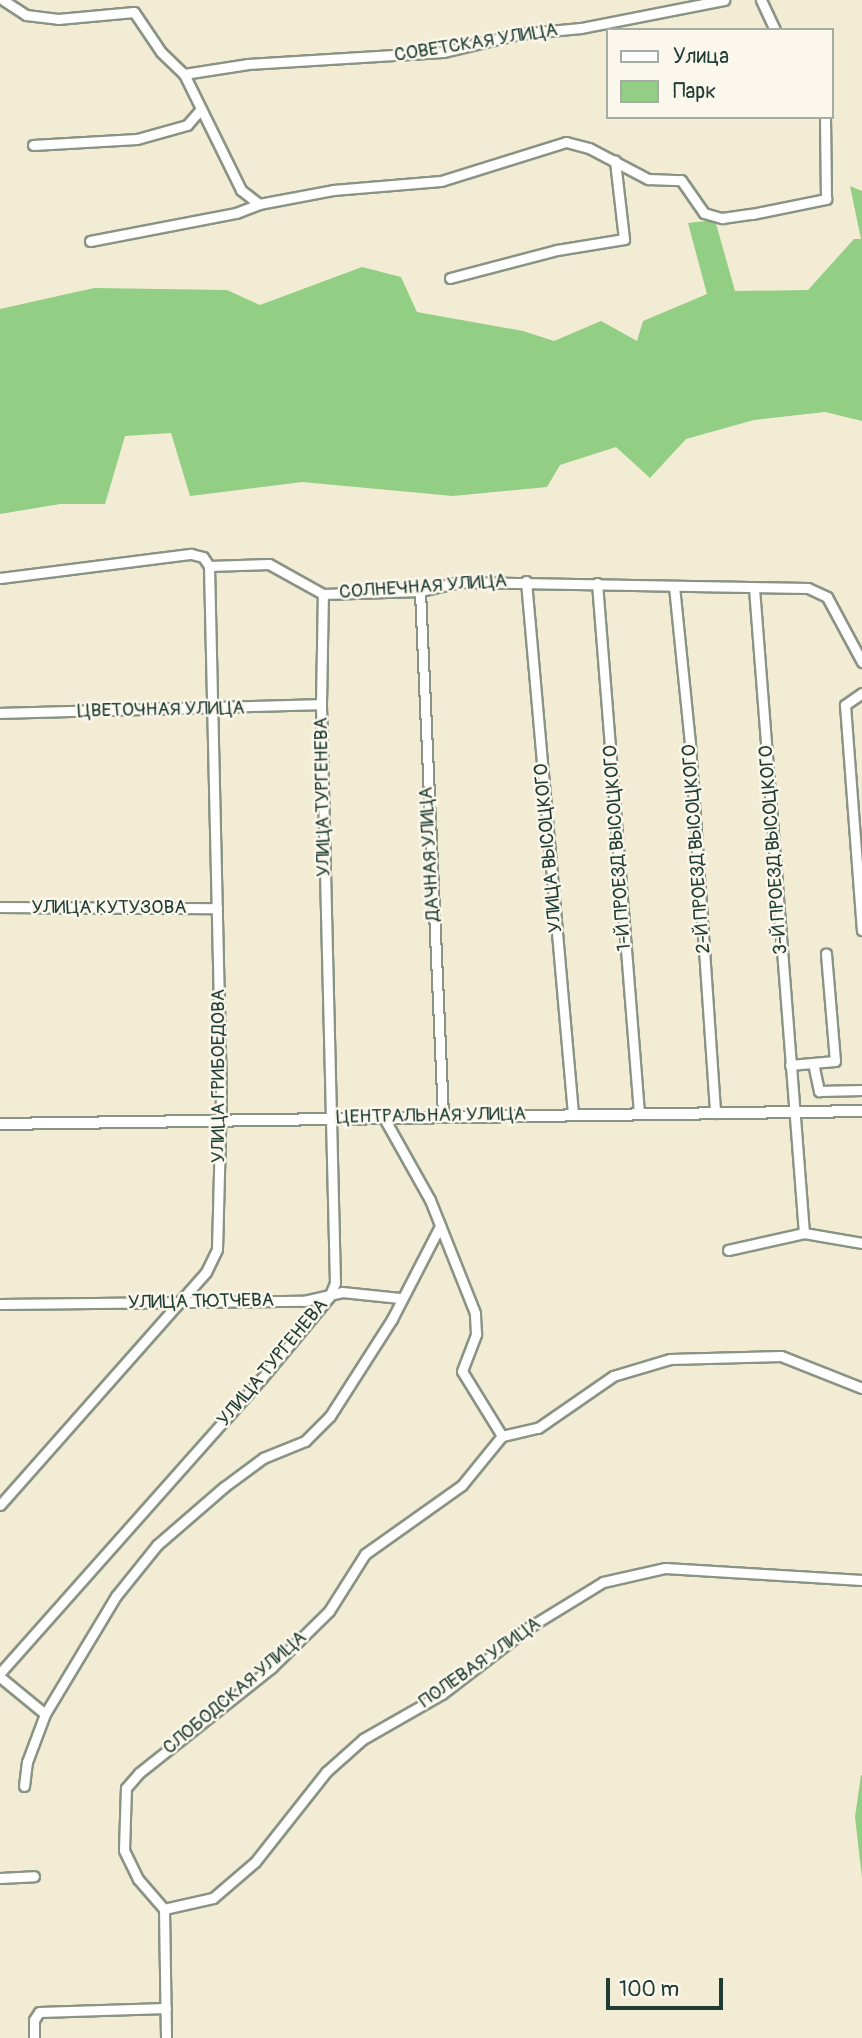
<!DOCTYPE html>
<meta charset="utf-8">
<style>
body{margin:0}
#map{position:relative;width:862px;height:2038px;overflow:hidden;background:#f3ecd5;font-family:Pangolin,sans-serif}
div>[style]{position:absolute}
.green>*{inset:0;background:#92ce83}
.roads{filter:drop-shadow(2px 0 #899484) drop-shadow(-2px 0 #899484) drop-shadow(0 2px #899484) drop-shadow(0 -2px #899484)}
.minor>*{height:9px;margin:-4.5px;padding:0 4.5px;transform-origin:4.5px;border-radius:4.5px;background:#fff}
.tertiary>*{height:10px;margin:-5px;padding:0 5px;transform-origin:5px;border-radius:5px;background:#fff}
span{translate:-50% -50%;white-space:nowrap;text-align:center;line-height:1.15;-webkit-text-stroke:5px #fbf7ec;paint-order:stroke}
.street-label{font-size:19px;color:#1f3d34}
.legend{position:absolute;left:606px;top:28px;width:228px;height:91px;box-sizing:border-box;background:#fbf7ec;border:2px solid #a3ada2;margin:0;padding:9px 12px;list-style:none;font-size:21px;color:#1f3d34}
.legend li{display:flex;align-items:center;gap:14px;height:35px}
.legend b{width:35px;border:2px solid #a3ada2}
.scale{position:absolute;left:606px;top:1978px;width:117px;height:32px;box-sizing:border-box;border:4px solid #1f3d34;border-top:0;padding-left:9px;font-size:21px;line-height:24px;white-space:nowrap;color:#1f3d34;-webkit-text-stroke:5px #fbf7ec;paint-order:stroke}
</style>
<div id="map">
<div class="green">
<div style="clip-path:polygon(850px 186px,862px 191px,862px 421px,825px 412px,754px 420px,686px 439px,650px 478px,616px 447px,560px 465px,547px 487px,453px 496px,302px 482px,190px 496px,171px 433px,125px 436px,105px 504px,60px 504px,0 514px,0 309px,94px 288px,227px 290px,260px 305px,362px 267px,401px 277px,417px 312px,523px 331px,554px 341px,601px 321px,637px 341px,643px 321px,707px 294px,688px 223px,715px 220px,735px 291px,808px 290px,854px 239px,861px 239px)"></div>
<div style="clip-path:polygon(861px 1775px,862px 1775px,862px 1878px,855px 1817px)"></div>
</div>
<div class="roads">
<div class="minor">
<div style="left:3px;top:0;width:27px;rotate:33deg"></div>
<div style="left:26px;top:15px;width:32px;rotate:7deg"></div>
<div style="left:58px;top:19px;width:76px;rotate:-5.3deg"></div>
<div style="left:134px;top:12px;width:48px;rotate:56deg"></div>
<div style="left:161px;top:52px;width:32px;rotate:44deg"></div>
<div style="left:184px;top:74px;width:129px;rotate:63.8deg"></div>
<div style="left:241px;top:190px;width:23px;rotate:38deg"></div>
<div style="left:259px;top:204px;width:75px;rotate:-10.7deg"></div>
<div style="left:333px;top:190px;width:108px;rotate:-4.8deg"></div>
<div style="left:441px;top:181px;width:131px;rotate:-17.3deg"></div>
<div style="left:566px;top:142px;width:24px;rotate:15deg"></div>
<div style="left:589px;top:148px;width:67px;rotate:27.7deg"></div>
<div style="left:648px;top:179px;width:33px;rotate:2deg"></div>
<div style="left:681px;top:180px;width:40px;rotate:55.1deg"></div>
<div style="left:704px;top:213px;width:19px;rotate:16deg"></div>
<div style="left:722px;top:218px;width:30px;rotate:-8deg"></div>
<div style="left:752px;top:214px;width:76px;rotate:-11.5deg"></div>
<div style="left:826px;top:199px;width:82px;rotate:-90.7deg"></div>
<div style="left:761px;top:0;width:33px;rotate:65deg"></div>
<div style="left:184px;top:74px;width:65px;rotate:-8.9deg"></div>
<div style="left:248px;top:64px;width:195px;rotate:-3.5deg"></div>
<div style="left:443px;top:52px;width:77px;rotate:-13.5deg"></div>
<div style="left:518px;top:34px;width:63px;rotate:-5.4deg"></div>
<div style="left:581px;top:28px;width:146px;rotate:-11.1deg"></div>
<div style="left:33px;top:145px;width:104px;rotate:-3.3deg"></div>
<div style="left:137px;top:139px;width:52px;rotate:-15.6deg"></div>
<div style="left:187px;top:125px;width:18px;rotate:-49deg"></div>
<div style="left:90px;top:241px;width:149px;rotate:-10.9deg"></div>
<div style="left:236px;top:213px;width:25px;rotate:-21deg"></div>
<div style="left:450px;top:278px;width:111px;rotate:-14.7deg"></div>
<div style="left:557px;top:250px;width:68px;rotate:-9.3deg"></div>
<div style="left:624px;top:239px;width:79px;rotate:-96.6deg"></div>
<div style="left:0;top:578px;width:193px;rotate:-7.2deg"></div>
<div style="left:191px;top:554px;width:12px;rotate:14deg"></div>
<div style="left:203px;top:557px;width:11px;rotate:56deg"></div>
<div style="left:209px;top:566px;width:60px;rotate:-1.9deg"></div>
<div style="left:269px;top:564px;width:62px;rotate:29.1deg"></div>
<div style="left:323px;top:594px;width:97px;rotate:-1.8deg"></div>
<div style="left:420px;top:591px;width:40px;rotate:-13deg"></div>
<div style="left:459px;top:582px;width:349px;rotate:1deg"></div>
<div style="left:808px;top:588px;width:21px;rotate:25deg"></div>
<div style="left:827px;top:597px;width:74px;rotate:61.7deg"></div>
<div style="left:526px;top:581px;width:535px;rotate:84.96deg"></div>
<div style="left:597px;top:583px;width:532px;rotate:85.47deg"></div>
<div style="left:674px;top:586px;width:159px;rotate:84.2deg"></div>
<div style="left:690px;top:744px;width:370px;rotate:86.1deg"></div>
<div style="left:754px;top:588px;width:647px;rotate:85.57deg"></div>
<div style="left:420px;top:591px;width:526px;rotate:87.49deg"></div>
<div style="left:862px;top:693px;width:21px;rotate:145deg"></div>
<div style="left:845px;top:705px;width:226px;rotate:85.7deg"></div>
<div style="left:0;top:713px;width:321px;rotate:-1.6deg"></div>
<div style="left:0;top:907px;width:217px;rotate:0.3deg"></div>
<div style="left:813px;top:1063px;width:29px;rotate:78deg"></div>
<div style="left:819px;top:1091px;width:43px;rotate:-1.3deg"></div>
<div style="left:790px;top:1065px;width:45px;rotate:-5.1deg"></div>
<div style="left:835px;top:1061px;width:108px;rotate:-94.8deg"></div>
<div style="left:728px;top:1250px;width:78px;rotate:-12.6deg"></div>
<div style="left:804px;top:1233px;width:59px;rotate:9.8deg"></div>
<div style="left:0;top:1304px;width:304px;rotate:-0.6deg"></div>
<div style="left:304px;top:1301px;width:39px;rotate:-13deg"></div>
<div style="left:342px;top:1292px;width:58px;rotate:5.9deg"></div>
<div style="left:502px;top:1436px;width:37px;rotate:-13deg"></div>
<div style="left:538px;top:1428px;width:91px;rotate:-34.7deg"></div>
<div style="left:613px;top:1376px;width:59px;rotate:-16.6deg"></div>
<div style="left:670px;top:1359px;width:111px;rotate:-1.5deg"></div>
<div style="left:781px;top:1356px;width:87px;rotate:21.6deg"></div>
<div style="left:0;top:1505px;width:311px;rotate:-48.5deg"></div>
<div style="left:206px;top:1272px;width:25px;rotate:-64deg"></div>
<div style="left:217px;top:1249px;width:154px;rotate:-88.5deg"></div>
<div style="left:221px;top:1095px;width:529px;rotate:-91.3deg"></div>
<div style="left:0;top:1673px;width:395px;rotate:-48.4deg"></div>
<div style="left:262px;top:1378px;width:105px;rotate:-50.4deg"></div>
<div style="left:329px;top:1297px;width:15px;rotate:-67deg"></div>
<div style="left:335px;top:1283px;width:579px;rotate:-91.39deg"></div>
<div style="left:321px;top:704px;width:110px;rotate:-89deg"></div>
<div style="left:0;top:1677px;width:58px;rotate:39.4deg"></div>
<div style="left:24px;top:1786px;width:24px;rotate:-83deg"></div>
<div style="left:27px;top:1762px;width:51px;rotate:-69.4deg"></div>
<div style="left:45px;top:1714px;width:138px;rotate:-59deg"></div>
<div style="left:116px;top:1596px;width:65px;rotate:-51.2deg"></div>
<div style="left:157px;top:1545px;width:89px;rotate:-40.9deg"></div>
<div style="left:224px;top:1487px;width:49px;rotate:-36.6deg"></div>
<div style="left:263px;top:1458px;width:45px;rotate:-22deg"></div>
<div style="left:305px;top:1441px;width:35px;rotate:-45deg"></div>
<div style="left:330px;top:1416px;width:115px;rotate:-57.4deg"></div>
<div style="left:392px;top:1319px;width:105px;rotate:-62.7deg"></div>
<div style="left:0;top:1878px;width:34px;rotate:-3deg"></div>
<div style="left:164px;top:1909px;width:40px;rotate:-131deg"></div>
<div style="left:138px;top:1879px;width:32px;rotate:-116deg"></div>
<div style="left:124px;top:1850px;width:62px;rotate:-88.2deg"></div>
<div style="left:126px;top:1788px;width:20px;rotate:-49deg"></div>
<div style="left:139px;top:1773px;width:169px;rotate:-38.5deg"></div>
<div style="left:271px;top:1668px;width:81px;rotate:-44.5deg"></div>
<div style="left:329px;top:1611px;width:67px;rotate:-57.7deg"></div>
<div style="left:365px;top:1554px;width:119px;rotate:-35.4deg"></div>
<div style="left:462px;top:1485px;width:63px;rotate:-50.8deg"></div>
<div style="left:502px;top:1436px;width:76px;rotate:-121.6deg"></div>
<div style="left:462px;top:1371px;width:40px;rotate:-69deg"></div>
<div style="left:476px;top:1334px;width:21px;rotate:-93deg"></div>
<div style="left:475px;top:1313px;width:122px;rotate:-111.7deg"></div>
<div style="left:430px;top:1200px;width:94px;rotate:-119.3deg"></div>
<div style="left:164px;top:1909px;width:50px;rotate:-12.7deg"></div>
<div style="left:213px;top:1898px;width:55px;rotate:-40.6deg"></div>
<div style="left:255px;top:1862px;width:115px;rotate:-51.7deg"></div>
<div style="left:326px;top:1772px;width:50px;rotate:-41.7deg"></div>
<div style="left:363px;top:1739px;width:91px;rotate:-29.7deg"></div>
<div style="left:442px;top:1694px;width:108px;rotate:-37.5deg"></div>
<div style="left:528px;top:1628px;width:88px;rotate:-31.5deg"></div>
<div style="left:603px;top:1582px;width:64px;rotate:-12.7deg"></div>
<div style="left:665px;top:1568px;width:197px;rotate:3.5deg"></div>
<div style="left:164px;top:1909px;width:129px;rotate:89.1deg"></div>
<div style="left:34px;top:2038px;width:18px;rotate:-90deg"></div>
<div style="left:34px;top:2020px;width:9px;rotate:-58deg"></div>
<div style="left:39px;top:2012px;width:127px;rotate:-1.8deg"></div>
</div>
<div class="tertiary">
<div style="left:0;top:1124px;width:862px;rotate:-0.86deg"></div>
</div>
</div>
<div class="street-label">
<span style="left:476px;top:43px;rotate:-9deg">СОВЕТСКАЯ УЛИЦА</span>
<span style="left:423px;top:587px;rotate:-4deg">СОЛНЕЧНАЯ УЛИЦА</span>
<span style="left:161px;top:710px;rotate:-1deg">ЦВЕТОЧНАЯ УЛИЦА</span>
<span style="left:323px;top:797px;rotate:-91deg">УЛИЦА ТУРГЕНЕВА</span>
<span style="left:549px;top:848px;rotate:-95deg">УЛИЦА ВЫСОЦКОГО</span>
<span style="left:618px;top:848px;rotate:-94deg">1-Й ПРОЕЗД ВЫСОЦКОГО</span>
<span style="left:697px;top:849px;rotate:-94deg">2-Й ПРОЕЗД ВЫСОЦКОГО</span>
<span style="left:774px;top:850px;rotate:-94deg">3-Й ПРОЕЗД ВЫСОЦКОГО</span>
<span style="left:430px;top:854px;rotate:-93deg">ДАЧНАЯ УЛИЦА</span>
<span style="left:109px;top:908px">УЛИЦА КУТУЗОВА</span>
<span style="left:219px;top:1076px;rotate:-90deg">УЛИЦА ГРИБОЕДОВА</span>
<span style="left:431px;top:1116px;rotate:-1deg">ЦЕНТРАЛЬНАЯ УЛИЦА</span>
<span style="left:201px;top:1302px;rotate:-1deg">УЛИЦА ТЮТЧЕВА</span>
<span style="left:273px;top:1363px;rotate:-50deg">УЛИЦА ТУРГЕНЕВА</span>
<span style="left:480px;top:1663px;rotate:-35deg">ПОЛЕВАЯ УЛИЦА</span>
<span style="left:235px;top:1693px;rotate:-40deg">СЛОБОДСКАЯ УЛИЦА</span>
</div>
<ul class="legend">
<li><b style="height:9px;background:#fff"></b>Улица</li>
<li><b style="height:19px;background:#92ce83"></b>Парк</li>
</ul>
<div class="scale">100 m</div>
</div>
